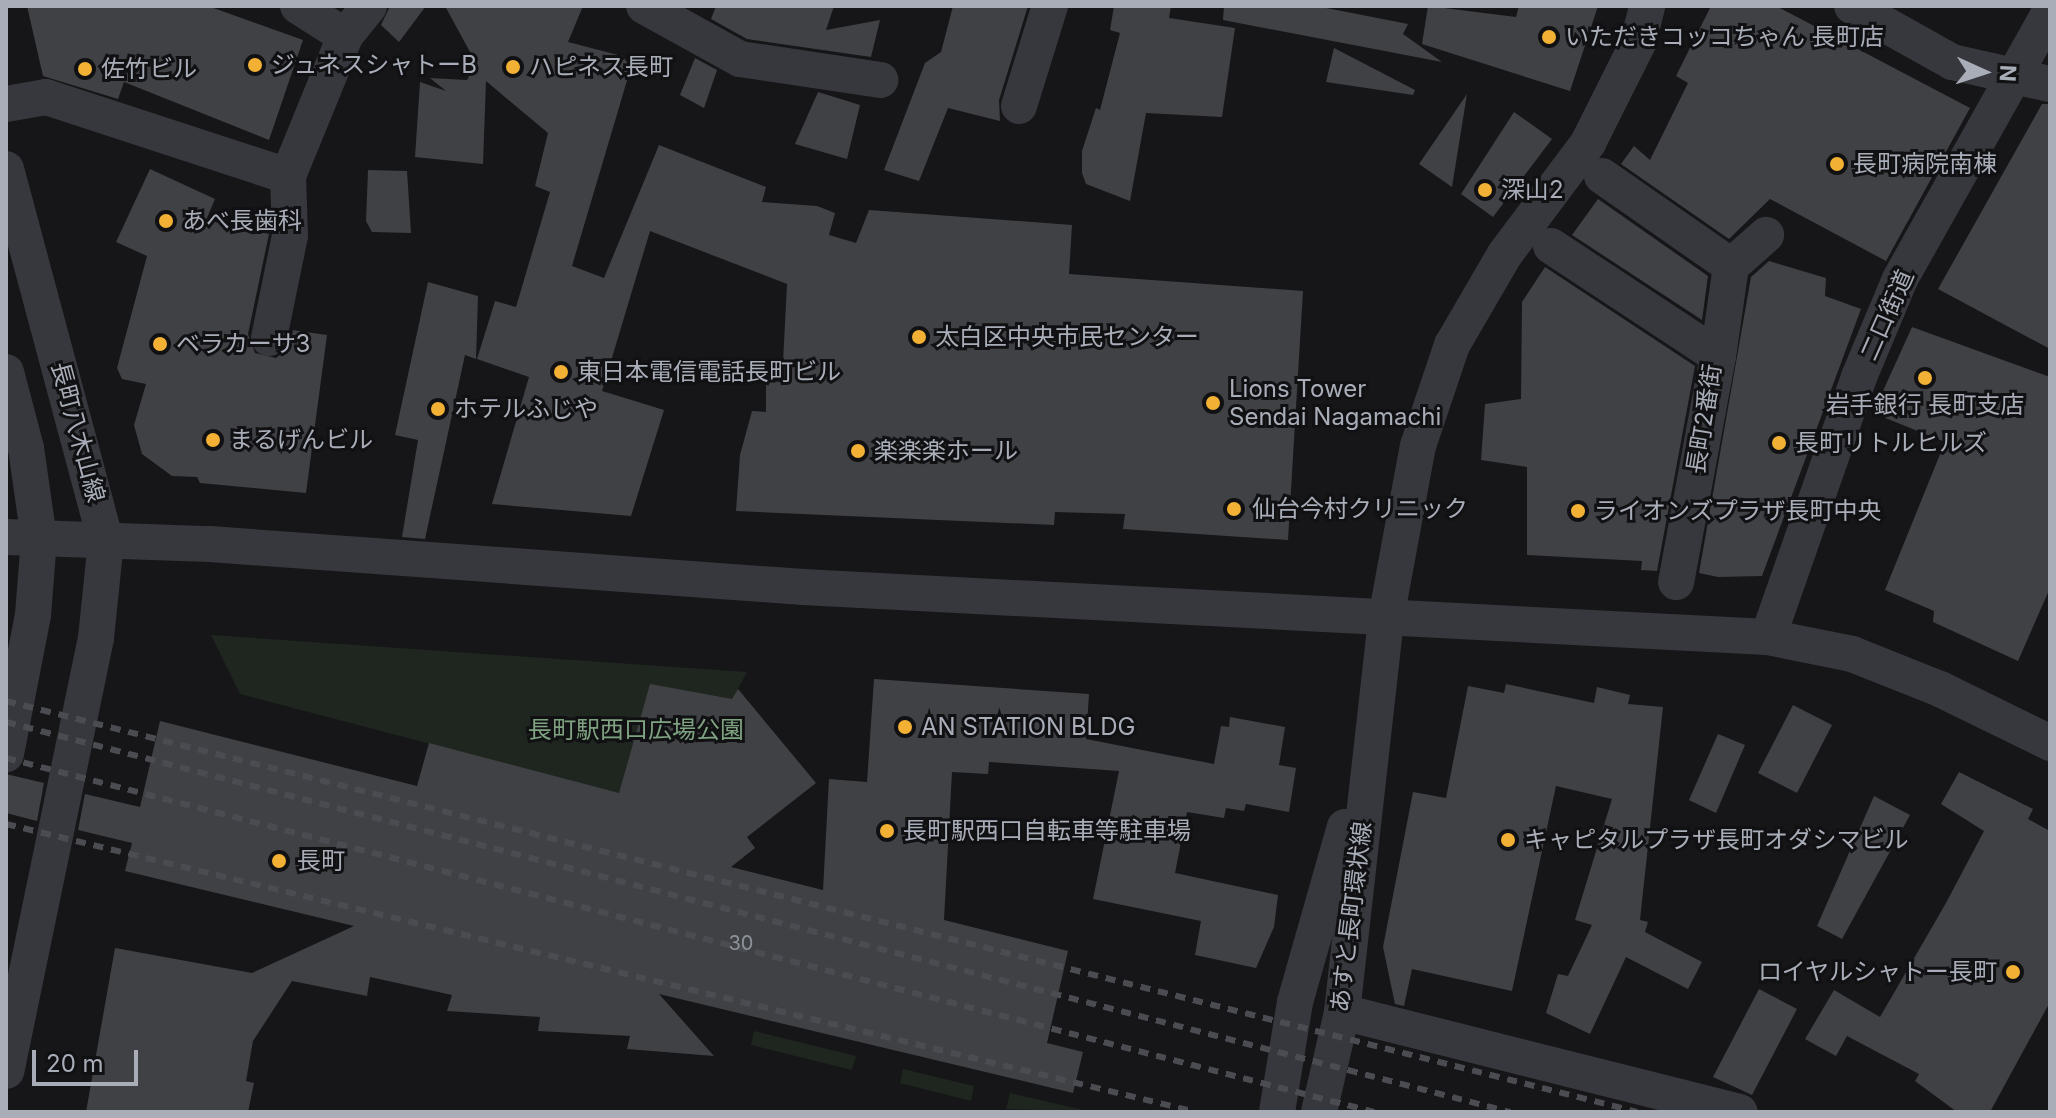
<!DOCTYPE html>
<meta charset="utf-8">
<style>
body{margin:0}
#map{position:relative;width:2056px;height:1118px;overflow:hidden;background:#161618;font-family:Inter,"Noto Sans JP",sans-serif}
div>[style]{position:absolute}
.green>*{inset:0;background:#1e261f}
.building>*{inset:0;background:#404145}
.minor>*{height:36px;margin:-18px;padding:0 18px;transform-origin:18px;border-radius:18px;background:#37383d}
.rail>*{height:6px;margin-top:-3px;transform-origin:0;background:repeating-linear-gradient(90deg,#4a4c52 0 10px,transparent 0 18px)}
.dots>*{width:22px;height:22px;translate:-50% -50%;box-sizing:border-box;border:4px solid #111113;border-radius:50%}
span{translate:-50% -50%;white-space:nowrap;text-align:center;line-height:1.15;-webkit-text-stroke:6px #111113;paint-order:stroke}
.number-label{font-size:20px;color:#8e929b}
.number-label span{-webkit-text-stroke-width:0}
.poi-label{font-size:24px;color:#a8adb8}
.left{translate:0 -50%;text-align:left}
.right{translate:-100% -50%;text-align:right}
.street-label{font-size:24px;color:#a8adb8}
.park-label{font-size:24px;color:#7fa381}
.frame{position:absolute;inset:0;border:8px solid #a8adb8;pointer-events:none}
.north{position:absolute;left:1944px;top:32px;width:80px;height:80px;-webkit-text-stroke:6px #111113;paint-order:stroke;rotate:93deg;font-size:22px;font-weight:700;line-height:32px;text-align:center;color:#a8adb8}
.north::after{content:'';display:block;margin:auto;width:28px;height:36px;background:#a8adb8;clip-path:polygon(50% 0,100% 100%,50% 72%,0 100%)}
.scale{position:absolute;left:32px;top:1050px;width:106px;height:36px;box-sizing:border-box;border:4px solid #a8adb8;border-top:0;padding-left:10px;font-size:24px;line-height:28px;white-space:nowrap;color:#a8adb8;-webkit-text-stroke:6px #111113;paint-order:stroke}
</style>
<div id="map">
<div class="green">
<div style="clip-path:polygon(211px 635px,747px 672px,697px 765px,656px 803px,240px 694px)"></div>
<div style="clip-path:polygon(754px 1031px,856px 1056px,852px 1070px,751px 1045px)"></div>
<div style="clip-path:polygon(903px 1069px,974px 1086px,971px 1101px,900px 1083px)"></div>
<div style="clip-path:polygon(1010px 1093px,1092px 1112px,1006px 1109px)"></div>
</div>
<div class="building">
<div style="clip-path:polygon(27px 6px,208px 6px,303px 40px,269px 140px,124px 82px,118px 99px,43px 76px)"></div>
<div style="clip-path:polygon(390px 6px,426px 6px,399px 42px,381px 25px)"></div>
<div style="clip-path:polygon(445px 6px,583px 6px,568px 42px,622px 56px,631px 67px,572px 266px,604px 278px,659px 145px,766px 187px,762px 202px,817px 206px,835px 213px,829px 235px,856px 243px,869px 210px,1072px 225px,1069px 274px,1303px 291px,1288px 540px,1123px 529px,1125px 514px,1055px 512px,1054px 525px,736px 511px,740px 455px,752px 411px,766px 412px,766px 381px,782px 382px,787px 284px,650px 231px,602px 391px,664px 410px,631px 516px,492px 504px,529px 377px,477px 359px,495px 301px,516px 307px,550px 192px,535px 186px,548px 133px,486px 81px,483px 164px,415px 157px,420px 82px,446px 91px,430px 78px,467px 80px,476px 63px)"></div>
<div style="clip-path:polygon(716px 6px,834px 6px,826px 30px,880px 20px,871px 57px,747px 39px,711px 19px)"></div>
<div style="clip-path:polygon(953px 6px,1028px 6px,999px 100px,1000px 121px,948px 108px,919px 181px,884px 170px,925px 63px,941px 52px)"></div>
<div style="clip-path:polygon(1114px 6px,1171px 6px,1169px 18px,1235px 28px,1222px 117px,1146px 113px,1130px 201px,1086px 184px,1082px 173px,1082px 151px,1096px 108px,1100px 110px,1120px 33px,1110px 30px)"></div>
<div style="clip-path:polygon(1224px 6px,1316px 6px,1408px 24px,1403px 34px,1442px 62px,1223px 20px)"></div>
<div style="clip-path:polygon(1428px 6px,1516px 17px,1519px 6px,1598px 6px,1570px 91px,1422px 44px)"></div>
<div style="clip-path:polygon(1711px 6px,1776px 6px,1970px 108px,1886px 261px,1770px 199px,1729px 239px,1621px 164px,1634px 146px,1650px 160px,1688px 83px,1676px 76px)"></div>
<div style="clip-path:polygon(1334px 48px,1415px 90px,1413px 95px,1326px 82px)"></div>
<div style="clip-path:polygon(695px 58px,717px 70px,704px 108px,680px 95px)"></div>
<div style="clip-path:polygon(818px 92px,860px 105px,847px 159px,795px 144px)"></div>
<div style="clip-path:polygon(1467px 94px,1452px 187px,1419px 164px)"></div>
<div style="clip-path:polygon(2042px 104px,2050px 104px,2050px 349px,1938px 289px)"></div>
<div style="clip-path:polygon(1514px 112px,1552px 139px,1493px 217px,1461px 194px)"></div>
<div style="clip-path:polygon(150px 169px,215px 199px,206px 220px,269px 234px,248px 334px,255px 353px,276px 358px,285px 351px,292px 330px,327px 335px,306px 493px,200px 483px,197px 477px,172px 476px,142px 454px,134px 425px,146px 384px,122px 379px,117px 368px,147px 256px,116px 242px)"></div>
<div style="clip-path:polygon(368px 170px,407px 171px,411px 233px,372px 232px,366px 221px)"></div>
<div style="clip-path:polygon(1598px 199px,1708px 276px,1702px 320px,1572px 235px)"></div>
<div style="clip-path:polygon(1769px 261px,1826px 278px,1825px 296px,1861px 309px,1762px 576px,1718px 577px,1699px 573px,1751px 277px)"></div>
<div style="clip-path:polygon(1545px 267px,1695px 366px,1657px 571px,1641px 570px,1642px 561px,1527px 555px,1527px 467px,1481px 460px,1485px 404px,1521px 399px,1522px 302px)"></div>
<div style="clip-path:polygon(428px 282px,478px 296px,476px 359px,465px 355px,425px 539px,402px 537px,418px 440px,395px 435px)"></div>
<div style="clip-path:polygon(1912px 327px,2050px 377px,2050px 588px,2018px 661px,1933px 622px,1934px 611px,1885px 590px,1945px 442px,1873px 413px)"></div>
<div style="clip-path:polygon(874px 679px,1089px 694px,1086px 739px,1214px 764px,1221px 726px,1229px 727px,1230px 717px,1285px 727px,1279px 765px,1296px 768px,1289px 812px,1246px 804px,1244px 811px,1226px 808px,1224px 818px,1187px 812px,1175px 873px,1278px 895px,1274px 927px,1256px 968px,1195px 955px,1201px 921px,1093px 899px,1119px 771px,989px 762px,988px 774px,952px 772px,944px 920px,1068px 951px,1047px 1043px,1083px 1052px,1073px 1093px,659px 994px,714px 1056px,627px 1049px,630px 1036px,538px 1031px,540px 1017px,447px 1011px,452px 995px,370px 977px,367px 996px,292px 981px,253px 1041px,246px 1081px,254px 1083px,248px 1112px,86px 1112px,115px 948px,252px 973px,354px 926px,125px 871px,132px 843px,78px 830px,85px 794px,140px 807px,160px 721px,417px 786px,429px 743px,619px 793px,650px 684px,732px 699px,738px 689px,816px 783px,747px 837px,755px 848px,731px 867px,823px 890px,829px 779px,867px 782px)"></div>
<div style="clip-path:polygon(1506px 684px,1594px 703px,1597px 687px,1630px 695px,1628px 704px,1663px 707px,1640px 920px,1648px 922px,1645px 932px,1702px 962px,1688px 989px,1626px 957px,1590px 1034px,1546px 1013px,1558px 974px,1568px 976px,1592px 925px,1575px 920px,1612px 799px,1556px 786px,1512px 991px,1412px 969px,1404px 1006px,1395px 1004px,1383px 947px,1413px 792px,1446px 798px,1468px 686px,1504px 693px)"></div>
<div style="clip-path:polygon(1793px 705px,1832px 725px,1797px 793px,1758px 773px)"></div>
<div style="clip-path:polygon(1718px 734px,1745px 745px,1716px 813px,1689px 800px)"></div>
<div style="clip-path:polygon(1959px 772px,2033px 809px,2028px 819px,2050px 831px,2050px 1002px,1990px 1112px,1957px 1112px,1915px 1081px,1919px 1074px,1847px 1036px,1836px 1056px,1805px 1039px,1834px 990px,1880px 1017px,1946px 903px,1984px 831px,1941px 804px)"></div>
<div style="clip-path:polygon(6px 774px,44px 783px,37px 821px,6px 813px)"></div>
<div style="clip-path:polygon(1874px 796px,1910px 815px,1842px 939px,1817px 926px)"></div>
<div style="clip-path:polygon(1759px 989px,1797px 1009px,1752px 1095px,1713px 1077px)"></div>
</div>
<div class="minor">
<div style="left:298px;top:6px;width:56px;rotate:32.6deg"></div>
<div style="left:644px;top:6px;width:110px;rotate:28.9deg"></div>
<div style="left:740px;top:59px;width:142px;rotate:8.5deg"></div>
<div style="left:1852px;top:6px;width:115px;rotate:29.2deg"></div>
<div style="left:1952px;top:62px;width:100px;rotate:12.7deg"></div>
<div style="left:6px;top:104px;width:41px;rotate:-9.9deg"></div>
<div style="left:46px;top:97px;width:255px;rotate:18.1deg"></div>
<div style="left:1019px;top:106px;width:105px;rotate:-72.8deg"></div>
<div style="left:6px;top:169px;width:385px;rotate:75deg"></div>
<div style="left:106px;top:541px;width:98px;rotate:95.9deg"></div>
<div style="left:96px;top:638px;width:442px;rotate:101.7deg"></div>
<div style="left:1602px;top:176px;width:157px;rotate:34.9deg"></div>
<div style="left:1731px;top:266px;width:91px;rotate:98.2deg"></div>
<div style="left:1551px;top:246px;width:200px;rotate:33.4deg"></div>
<div style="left:1718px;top:356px;width:230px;rotate:100.5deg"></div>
<div style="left:1731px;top:266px;width:47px;rotate:-41.5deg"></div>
<div style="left:269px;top:338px;width:104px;rotate:-78.4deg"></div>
<div style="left:290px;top:236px;width:60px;rotate:-91.9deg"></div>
<div style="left:288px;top:176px;width:151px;rotate:-67.8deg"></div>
<div style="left:345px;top:36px;width:38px;rotate:-51deg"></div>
<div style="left:6px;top:372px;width:79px;rotate:75.3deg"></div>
<div style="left:26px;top:448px;width:92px;rotate:81.9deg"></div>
<div style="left:39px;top:539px;width:76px;rotate:94.5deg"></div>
<div style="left:33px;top:615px;width:142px;rotate:101deg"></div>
<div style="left:6px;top:537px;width:204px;rotate:2deg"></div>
<div style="left:210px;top:544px;width:595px;rotate:4.15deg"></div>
<div style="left:803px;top:587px;width:966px;rotate:2.97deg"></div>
<div style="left:1768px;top:637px;width:86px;rotate:11.4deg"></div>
<div style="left:1852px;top:654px;width:95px;rotate:21.7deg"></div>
<div style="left:1940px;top:689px;width:123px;rotate:26.1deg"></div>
<div style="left:1768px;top:637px;width:275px;rotate:-70.7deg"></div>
<div style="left:1859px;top:377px;width:106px;rotate:-67.3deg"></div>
<div style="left:1900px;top:279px;width:306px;rotate:-60.7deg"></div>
<div style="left:1342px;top:1012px;width:410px;rotate:14.1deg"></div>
<div style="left:1277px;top:1112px;width:111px;rotate:-80.7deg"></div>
<div style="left:1295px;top:1002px;width:182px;rotate:-74.1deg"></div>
<div style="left:1319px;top:1112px;width:103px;rotate:-77deg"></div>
<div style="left:1342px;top:1012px;width:396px;rotate:-83.6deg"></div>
<div style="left:1386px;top:618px;width:175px;rotate:-79.5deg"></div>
<div style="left:1418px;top:446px;width:107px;rotate:-71.4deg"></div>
<div style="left:1452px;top:345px;width:105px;rotate:-59.8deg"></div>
<div style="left:1505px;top:254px;width:139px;rotate:-53.2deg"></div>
<div style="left:1588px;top:143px;width:112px;rotate:-63.4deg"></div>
<div style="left:1638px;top:43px;width:38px;rotate:-76deg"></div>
</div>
<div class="rail">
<div style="left:6px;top:701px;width:1682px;rotate:14.14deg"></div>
<div style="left:6px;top:722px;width:1554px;rotate:14.54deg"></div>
<div style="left:6px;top:758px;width:1413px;rotate:14.51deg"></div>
<div style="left:6px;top:824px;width:1224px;rotate:13.6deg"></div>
</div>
<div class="dots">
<div style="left:1549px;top:37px;background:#f2b134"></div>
<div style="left:255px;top:65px;background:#f2b134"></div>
<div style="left:513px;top:67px;background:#f2b134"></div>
<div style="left:85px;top:69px;background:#f2b134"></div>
<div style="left:1837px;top:164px;background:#f2b134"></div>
<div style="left:1485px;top:190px;background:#f2b134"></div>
<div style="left:166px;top:221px;background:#f2b134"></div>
<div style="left:919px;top:337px;background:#f2b134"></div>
<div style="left:160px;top:344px;background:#f2b134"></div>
<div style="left:561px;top:372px;background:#f2b134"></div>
<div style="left:1925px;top:378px;background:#f2b134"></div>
<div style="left:1213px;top:403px;background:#f2b134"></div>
<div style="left:438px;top:409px;background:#f2b134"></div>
<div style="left:213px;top:440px;background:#f2b134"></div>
<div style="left:1779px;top:443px;background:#f2b134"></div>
<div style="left:858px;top:451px;background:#f2b134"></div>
<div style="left:1234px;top:509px;background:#f2b134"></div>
<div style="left:1578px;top:511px;background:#f2b134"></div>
<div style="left:905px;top:727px;background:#f2b134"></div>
<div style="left:887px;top:831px;background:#f2b134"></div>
<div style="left:1508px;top:840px;background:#f2b134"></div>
<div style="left:279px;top:861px;background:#f2b134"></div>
<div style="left:2013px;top:972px;background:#f2b134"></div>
</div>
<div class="number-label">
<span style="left:741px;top:943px">30</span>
</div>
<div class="poi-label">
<span class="left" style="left:1565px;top:37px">いただきコッコちゃん 長町店</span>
<span class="left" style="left:271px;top:65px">ジュネスシャトーB</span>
<span class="left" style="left:529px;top:67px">ハピネス長町</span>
<span class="left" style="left:101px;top:69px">佐竹ビル</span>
<span class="left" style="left:1853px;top:164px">長町病院南棟</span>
<span class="left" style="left:1501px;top:190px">深山2</span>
<span class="left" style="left:182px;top:221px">あべ長歯科</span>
<span class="left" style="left:935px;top:337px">太白区中央市民センター</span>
<span class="left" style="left:176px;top:344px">ベラカーサ3</span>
<span class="left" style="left:577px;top:372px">東日本電信電話長町ビル</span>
<span class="left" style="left:1229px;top:403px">Lions Tower<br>Sendai Nagamachi</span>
<span style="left:1925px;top:405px">岩手銀行 長町支店</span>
<span class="left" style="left:454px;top:409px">ホテルふじや</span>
<span class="left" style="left:229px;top:440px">まるげんビル</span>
<span class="left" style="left:1795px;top:443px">長町リトルヒルズ</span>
<span class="left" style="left:874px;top:451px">楽楽楽ホール</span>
<span class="left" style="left:1252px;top:509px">仙台今村クリニック</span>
<span class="left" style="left:1594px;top:511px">ライオンズプラザ長町中央</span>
<span class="left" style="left:921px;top:727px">AN STATION BLDG</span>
<span class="left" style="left:903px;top:831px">長町駅西口自転車等駐車場</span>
<span class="left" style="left:1524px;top:840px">キャピタルプラザ長町オダシマビル</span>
<span class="left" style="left:297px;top:861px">長町</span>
<span class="right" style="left:1997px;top:972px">ロイヤルシャトー長町</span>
</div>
<div class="street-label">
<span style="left:1887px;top:315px;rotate:-66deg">二口街道</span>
<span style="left:1704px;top:419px;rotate:-81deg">長町2番街</span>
<span style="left:78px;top:432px;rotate:75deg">長町八木山線</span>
<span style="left:1351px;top:917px;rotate:-83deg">あすと長町環状線</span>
</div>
<div class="park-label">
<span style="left:636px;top:730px">長町駅西口広場公園</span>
</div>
<div class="frame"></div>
<div class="north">N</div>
<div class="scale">20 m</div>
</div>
